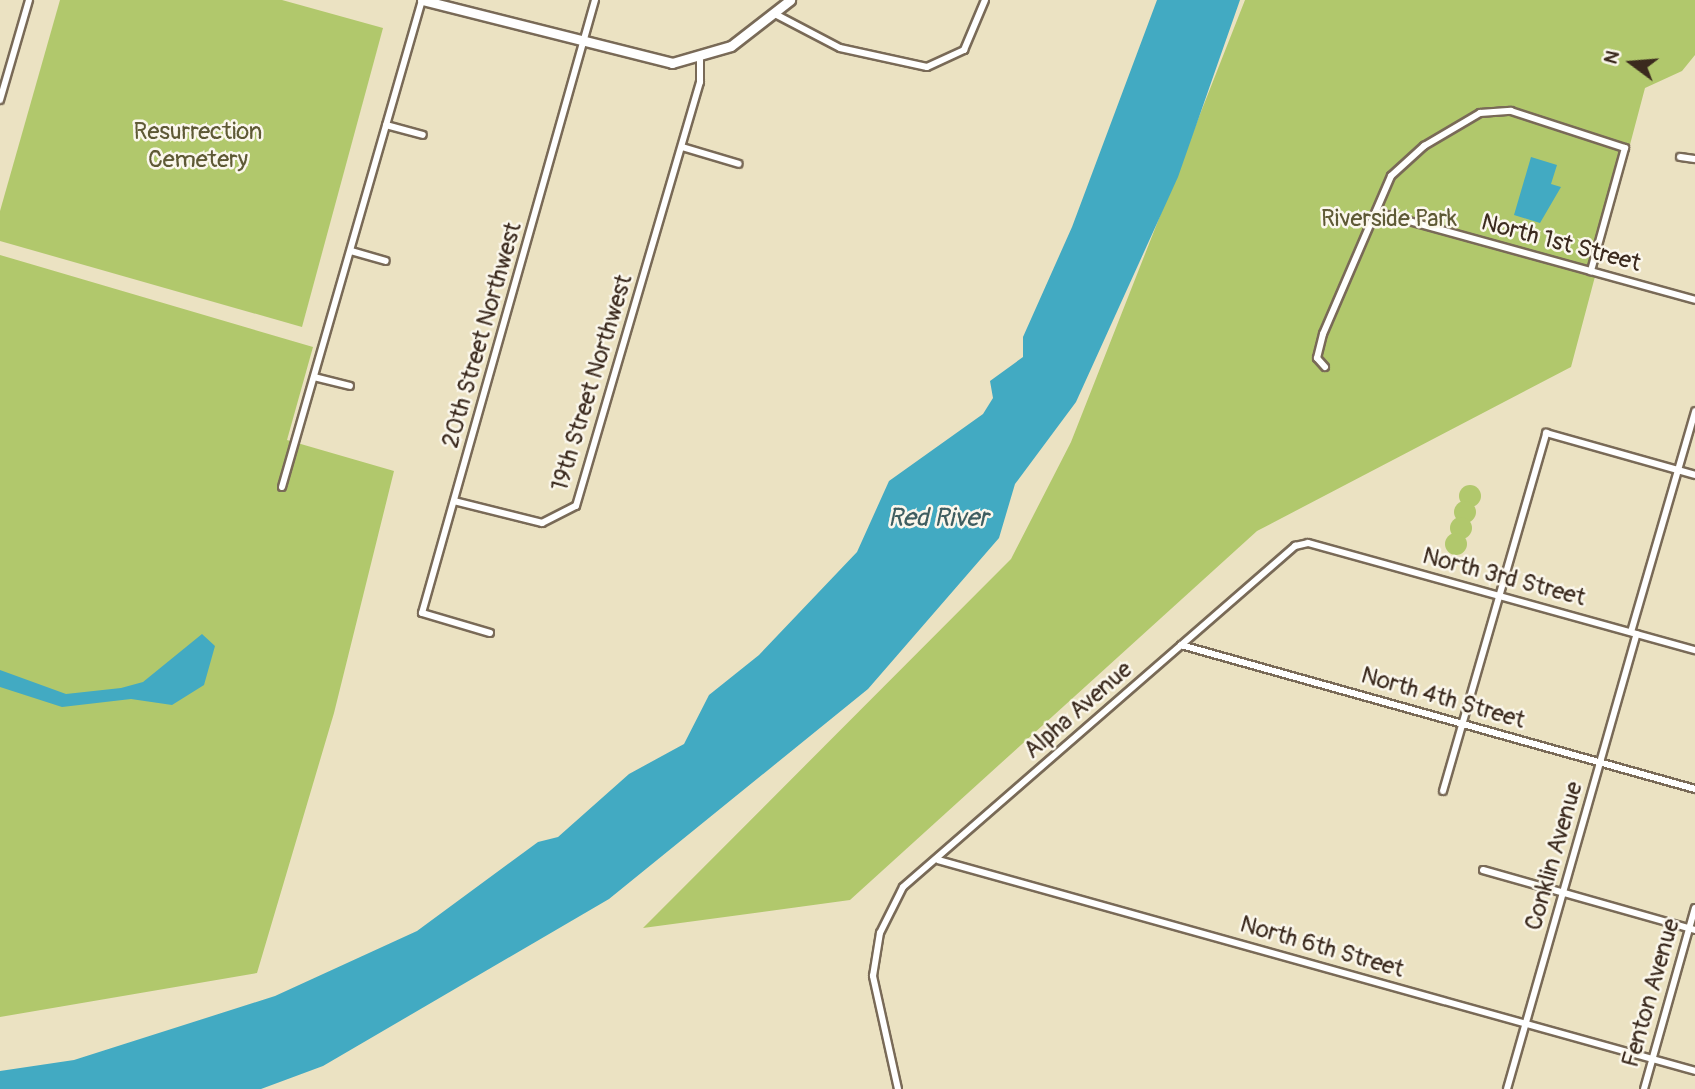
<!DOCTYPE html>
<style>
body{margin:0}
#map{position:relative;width:1695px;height:1089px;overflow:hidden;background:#ebe2c2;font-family:Pangolin,sans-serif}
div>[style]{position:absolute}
.green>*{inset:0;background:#b1c86c}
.round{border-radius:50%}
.water>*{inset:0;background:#42aac2}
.roads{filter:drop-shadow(2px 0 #796a57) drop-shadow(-2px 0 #796a57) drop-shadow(0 2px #796a57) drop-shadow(0 -2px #796a57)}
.street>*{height:6px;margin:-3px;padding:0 3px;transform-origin:3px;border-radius:3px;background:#fff}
.secondary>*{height:9px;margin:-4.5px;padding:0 4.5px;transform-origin:4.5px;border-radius:4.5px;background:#fff}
span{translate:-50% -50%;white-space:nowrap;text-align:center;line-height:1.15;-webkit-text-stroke:5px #fbf7ec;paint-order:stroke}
.park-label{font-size:24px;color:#5e5935}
.street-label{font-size:24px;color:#3b2a1e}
.water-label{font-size:26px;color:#3e5d60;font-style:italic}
.north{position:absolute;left:1597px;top:28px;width:70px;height:70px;-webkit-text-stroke:5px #fbf7ec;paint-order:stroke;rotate:286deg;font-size:19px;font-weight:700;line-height:28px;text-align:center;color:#3b2a1e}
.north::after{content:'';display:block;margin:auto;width:24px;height:32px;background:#3b2a1e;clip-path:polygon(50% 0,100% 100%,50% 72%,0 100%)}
</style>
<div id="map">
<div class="green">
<div style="clip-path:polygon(60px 0,282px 0,383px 28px,302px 327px,0 241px,0 211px)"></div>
<div style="clip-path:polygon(1245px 0,1695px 0,1695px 55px,1682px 71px,1645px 88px,1571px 367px,1257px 531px,850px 900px,643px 928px,1011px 559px,1071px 442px)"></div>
<div style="clip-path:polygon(0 255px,313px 347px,287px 440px,394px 471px,334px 713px,257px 973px,0 1017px)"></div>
<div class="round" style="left:1459px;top:485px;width:22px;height:22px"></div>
<div class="round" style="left:1454px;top:501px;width:22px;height:22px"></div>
<div class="round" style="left:1450px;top:517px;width:22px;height:22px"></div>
<div class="round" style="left:1445px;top:533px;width:22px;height:22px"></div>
</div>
<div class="water">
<div style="clip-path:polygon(1157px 0,1240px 0,1178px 177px,1076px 402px,1015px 484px,999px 538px,868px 689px,609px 899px,323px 1066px,261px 1089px,0 1089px,0 1071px,74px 1060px,275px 996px,417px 931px,538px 842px,558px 837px,629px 774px,684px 744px,709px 695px,759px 655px,857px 552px,889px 481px,983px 414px,993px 398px,990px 381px,1023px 357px,1023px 337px,1072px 227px)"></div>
<div style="clip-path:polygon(1531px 157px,1557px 165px,1551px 184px,1561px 187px,1540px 223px,1514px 215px)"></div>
<div style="clip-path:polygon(202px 634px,215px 646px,204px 685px,172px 705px,131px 699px,62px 707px,0 687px,0 670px,66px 694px,121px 688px,143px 682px)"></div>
</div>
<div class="roads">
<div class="street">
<div style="left:775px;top:14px;width:73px;rotate:27.6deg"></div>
<div style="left:840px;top:48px;width:89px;rotate:12.3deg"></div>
<div style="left:927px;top:67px;width:41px;rotate:-24.7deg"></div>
<div style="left:964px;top:50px;width:54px;rotate:-67.2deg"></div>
<div style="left:0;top:100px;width:104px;rotate:-73.8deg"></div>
<div style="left:386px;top:125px;width:38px;rotate:15deg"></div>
<div style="left:682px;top:147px;width:59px;rotate:16.6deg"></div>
<div style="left:1680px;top:157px;width:15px;rotate:8deg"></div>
<div style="left:1376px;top:212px;width:331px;rotate:15.4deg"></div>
<div style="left:351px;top:251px;width:36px;rotate:16deg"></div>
<div style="left:1325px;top:367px;width:12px;rotate:-132deg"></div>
<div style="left:1317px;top:358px;width:25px;rotate:-76deg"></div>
<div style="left:1323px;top:334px;width:172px;rotate:-66.7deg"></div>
<div style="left:1391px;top:176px;width:45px;rotate:-42.3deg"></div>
<div style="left:1424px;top:146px;width:65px;rotate:-30.5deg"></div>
<div style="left:1480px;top:113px;width:31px;rotate:-4deg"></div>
<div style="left:1511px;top:111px;width:120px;rotate:18deg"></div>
<div style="left:1625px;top:148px;width:128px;rotate:105.5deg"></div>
<div style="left:314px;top:377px;width:37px;rotate:14deg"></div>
<div style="left:282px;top:487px;width:507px;rotate:-73.96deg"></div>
<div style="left:454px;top:501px;width:91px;rotate:14deg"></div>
<div style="left:542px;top:523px;width:38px;rotate:-27deg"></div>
<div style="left:576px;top:506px;width:442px;rotate:-73.7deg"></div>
<div style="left:700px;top:82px;width:22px;rotate:-90deg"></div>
<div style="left:1631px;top:632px;width:230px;rotate:-73.8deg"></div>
<div style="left:490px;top:633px;width:71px;rotate:-163.6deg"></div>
<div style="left:422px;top:613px;width:637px;rotate:-74.24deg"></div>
<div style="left:1181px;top:645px;width:534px;rotate:15.65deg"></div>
<div style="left:1443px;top:791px;width:373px;rotate:-73.9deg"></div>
<div style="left:1546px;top:433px;width:155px;rotate:15.7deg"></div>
<div style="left:938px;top:860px;width:786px;rotate:15.57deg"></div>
<div style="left:1483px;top:870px;width:220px;rotate:15.8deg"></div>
<div style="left:898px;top:1089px;width:116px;rotate:-102.5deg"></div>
<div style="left:873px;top:976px;width:44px;rotate:-80.8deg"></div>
<div style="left:880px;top:933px;width:51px;rotate:-63.4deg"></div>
<div style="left:903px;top:887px;width:520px;rotate:-41.02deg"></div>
<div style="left:1295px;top:546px;width:13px;rotate:-13deg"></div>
<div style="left:1308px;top:543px;width:402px;rotate:15.5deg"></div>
<div style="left:1507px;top:1089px;width:473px;rotate:-74.1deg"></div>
<div style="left:1644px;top:1089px;width:188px;rotate:-74.3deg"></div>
</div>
<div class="secondary">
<div style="left:422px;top:0;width:258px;rotate:14.1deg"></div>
<div style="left:672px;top:63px;width:61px;rotate:-16.1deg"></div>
<div style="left:731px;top:46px;width:75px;rotate:-37.9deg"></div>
</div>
</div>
<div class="park-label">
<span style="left:198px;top:146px">Resurrection<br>Cemetery</span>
<span style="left:1389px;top:219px">Riverside Park</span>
</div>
<div class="street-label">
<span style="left:1561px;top:243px;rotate:15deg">North 1st Street</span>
<span style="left:482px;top:335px;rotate:-74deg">20th Street Northwest</span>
<span style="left:592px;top:383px;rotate:-73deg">19th Street Northwest</span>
<span style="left:1504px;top:577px;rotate:15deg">North 3rd Street</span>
<span style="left:1443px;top:698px;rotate:16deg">North 4th Street</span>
<span style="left:1078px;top:710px;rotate:-41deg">Alpha Avenue</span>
<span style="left:1554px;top:856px;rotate:-74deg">Conklin Avenue</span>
<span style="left:1322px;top:947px;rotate:16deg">North 6th Street</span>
<span style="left:1651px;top:993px;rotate:-74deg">Fenton Avenue</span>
</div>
<div class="water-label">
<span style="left:938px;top:519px">Red River</span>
</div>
<div class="north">N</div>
</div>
